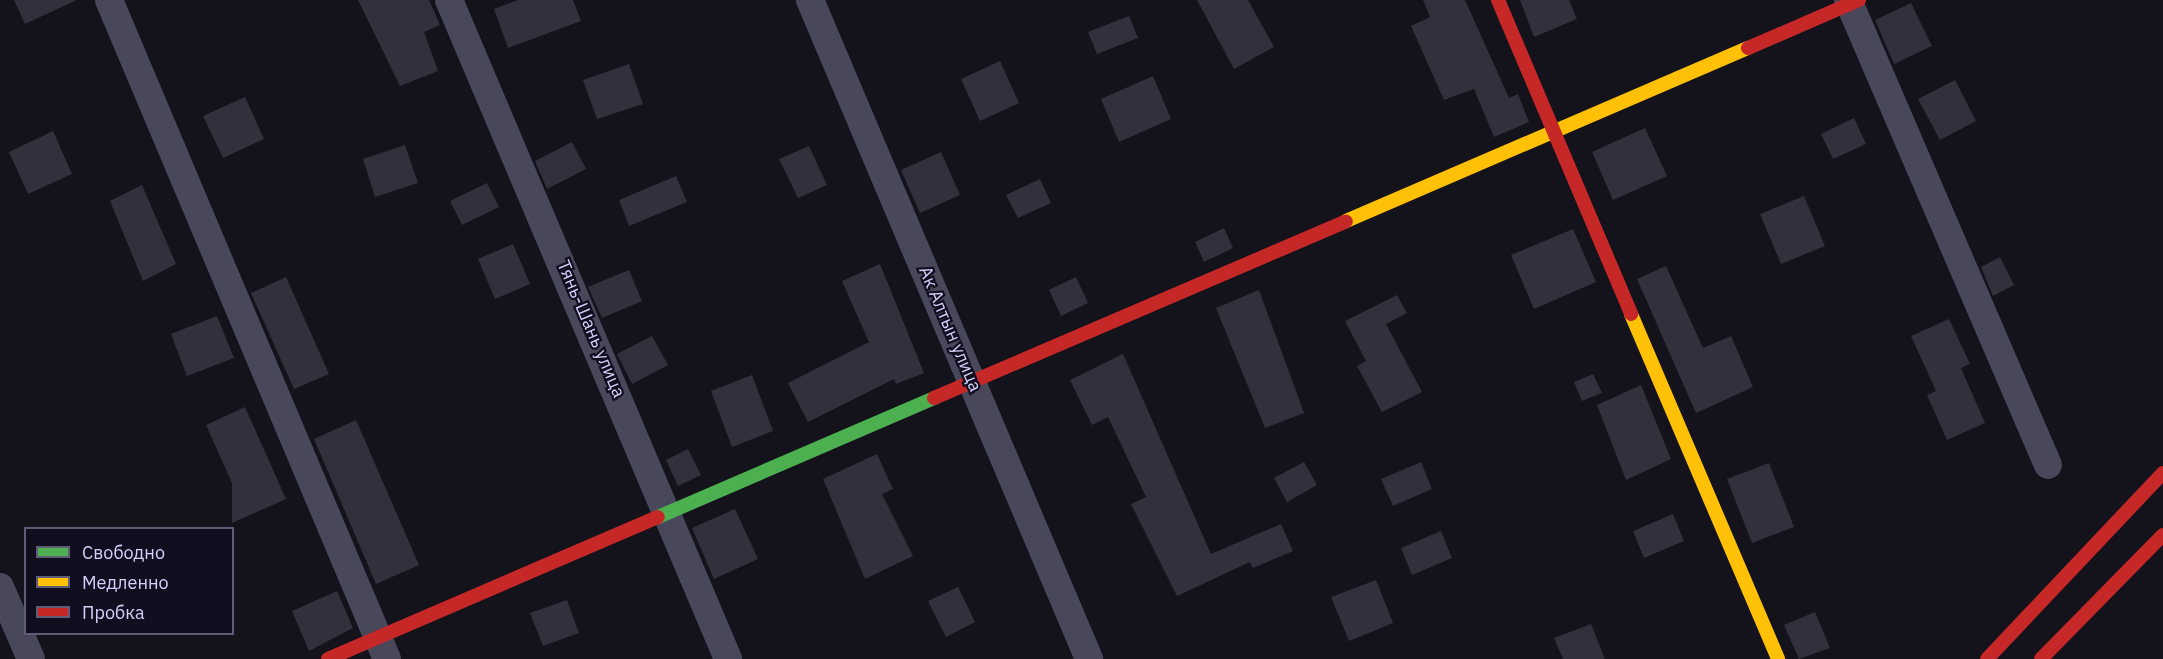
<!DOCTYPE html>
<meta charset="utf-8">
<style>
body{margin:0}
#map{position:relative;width:2163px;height:659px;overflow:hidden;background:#14121b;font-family:"IBM Plex Sans",sans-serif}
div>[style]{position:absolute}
.building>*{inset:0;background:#32303d}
.street>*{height:28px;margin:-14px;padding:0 14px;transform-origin:14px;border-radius:14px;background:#49485b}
.fast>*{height:14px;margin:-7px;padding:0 7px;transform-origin:7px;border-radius:7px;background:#4caf50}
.slow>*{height:14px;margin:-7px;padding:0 7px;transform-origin:7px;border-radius:7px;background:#ffc107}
.jam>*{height:14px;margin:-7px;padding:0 7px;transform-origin:7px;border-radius:7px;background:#c62828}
span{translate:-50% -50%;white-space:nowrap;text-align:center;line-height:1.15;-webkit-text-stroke:4.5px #110e1f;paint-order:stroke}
.street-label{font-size:18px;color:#d5d0fb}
.legend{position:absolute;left:24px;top:527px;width:210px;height:108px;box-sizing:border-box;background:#110e1f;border:2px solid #5f5c77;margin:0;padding:8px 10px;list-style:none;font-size:18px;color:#d5d0fb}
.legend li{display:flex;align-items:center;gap:12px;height:30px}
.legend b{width:30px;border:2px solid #5f5c77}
</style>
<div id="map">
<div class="building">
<div style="clip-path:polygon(14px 0,77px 0,25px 24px)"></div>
<div style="clip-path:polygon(358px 0,429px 0,440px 25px,424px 32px,438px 71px,400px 86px)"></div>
<div style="clip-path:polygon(518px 0,573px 0,581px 21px,508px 48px,494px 9px)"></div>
<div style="clip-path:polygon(1197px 0,1248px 0,1274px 47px,1234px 69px)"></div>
<div style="clip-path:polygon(1423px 0,1465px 0,1509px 98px,1518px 94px,1529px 122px,1494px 137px,1474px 89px,1444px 100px,1411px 26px,1430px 17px)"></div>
<div style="clip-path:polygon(1520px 0,1569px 0,1577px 19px,1534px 37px)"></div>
<div style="clip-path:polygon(1911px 3px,1932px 46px,1894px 64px,1875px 20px)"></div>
<div style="clip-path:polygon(1129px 16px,1138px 38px,1097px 54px,1088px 32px)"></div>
<div style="clip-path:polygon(1000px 61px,1019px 103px,980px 121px,961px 79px)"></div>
<div style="clip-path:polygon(629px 64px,643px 104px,597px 119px,583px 80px)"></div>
<div style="clip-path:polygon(1153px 76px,1171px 119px,1119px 142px,1101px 99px)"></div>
<div style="clip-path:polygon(1955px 80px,1976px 121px,1940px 140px,1918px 99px)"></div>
<div style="clip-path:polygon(245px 97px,264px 139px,223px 158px,203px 116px)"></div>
<div style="clip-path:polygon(1854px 118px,1866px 144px,1833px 159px,1821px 134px)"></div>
<div style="clip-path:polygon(1645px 128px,1667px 176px,1613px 200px,1592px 152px)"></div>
<div style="clip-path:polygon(53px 131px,72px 174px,28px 194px,9px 152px)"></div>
<div style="clip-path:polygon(572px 142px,586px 169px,547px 189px,535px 161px)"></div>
<div style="clip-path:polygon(405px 145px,418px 183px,375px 197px,363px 159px)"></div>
<div style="clip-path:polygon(809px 146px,827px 185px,798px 198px,779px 159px)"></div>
<div style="clip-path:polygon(941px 152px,960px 195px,920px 213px,901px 170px)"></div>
<div style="clip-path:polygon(676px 176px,687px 202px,629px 226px,619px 200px)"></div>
<div style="clip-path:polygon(1040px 179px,1051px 203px,1018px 218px,1006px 195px)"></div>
<div style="clip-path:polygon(487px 183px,499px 207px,462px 225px,450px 201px)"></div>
<div style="clip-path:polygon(142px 185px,176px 264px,143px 281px,110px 201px)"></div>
<div style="clip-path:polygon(1804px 196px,1825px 246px,1781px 264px,1760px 214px)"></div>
<div style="clip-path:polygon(1224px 228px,1233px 248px,1204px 262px,1195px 242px)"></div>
<div style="clip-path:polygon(1573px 229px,1596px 282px,1534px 309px,1511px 255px)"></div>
<div style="clip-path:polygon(513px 244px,530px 284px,495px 299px,478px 259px)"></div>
<div style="clip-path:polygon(2000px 257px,2014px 285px,1993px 296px,1981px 267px)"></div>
<div style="clip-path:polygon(880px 264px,924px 373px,896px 384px,894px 379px,808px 422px,788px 383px,869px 342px,842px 281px)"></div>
<div style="clip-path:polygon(1666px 266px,1703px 348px,1731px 336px,1753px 387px,1696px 413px,1637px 279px)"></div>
<div style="clip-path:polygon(629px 270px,642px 301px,602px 318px,588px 287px)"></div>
<div style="clip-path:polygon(286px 277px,329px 374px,294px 389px,251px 293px)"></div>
<div style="clip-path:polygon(1076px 277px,1088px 303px,1061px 316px,1049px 290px)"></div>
<div style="clip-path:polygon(1259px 290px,1304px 413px,1265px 428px,1216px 308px)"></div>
<div style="clip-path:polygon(1397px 295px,1407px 313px,1386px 324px,1422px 392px,1382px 412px,1357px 366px,1366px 361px,1345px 321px)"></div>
<div style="clip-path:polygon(217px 316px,234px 358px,187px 376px,171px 334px)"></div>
<div style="clip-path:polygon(1949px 319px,1970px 364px,1961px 368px,1985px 423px,1947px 440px,1927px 395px,1936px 391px,1911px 336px)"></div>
<div style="clip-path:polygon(652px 336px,668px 365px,632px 384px,617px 354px)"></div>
<div style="clip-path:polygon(1123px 354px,1211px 554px,1281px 524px,1293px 551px,1253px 568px,1250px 562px,1177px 596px,1131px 504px,1146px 497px,1108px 417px,1092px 425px,1070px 380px)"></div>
<div style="clip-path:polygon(1593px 374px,1602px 393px,1582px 401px,1574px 382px)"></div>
<div style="clip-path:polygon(752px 375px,773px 431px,732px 447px,711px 391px)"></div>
<div style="clip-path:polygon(1641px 385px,1671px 459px,1626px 480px,1597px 405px)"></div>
<div style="clip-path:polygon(245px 407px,286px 499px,232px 523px,232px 483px,206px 425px)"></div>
<div style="clip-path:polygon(356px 420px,419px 565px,376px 584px,314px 439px)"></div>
<div style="clip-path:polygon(688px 449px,701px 475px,678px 486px,666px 460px)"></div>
<div style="clip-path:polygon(877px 454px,893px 489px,882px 494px,913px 556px,865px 579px,823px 479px)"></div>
<div style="clip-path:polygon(1304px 462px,1317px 485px,1287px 502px,1274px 478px)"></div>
<div style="clip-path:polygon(1421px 462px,1432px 489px,1393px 506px,1381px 479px)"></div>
<div style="clip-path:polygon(1769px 463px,1794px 527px,1752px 543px,1727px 479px)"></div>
<div style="clip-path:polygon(735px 509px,758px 559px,714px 579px,692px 528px)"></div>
<div style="clip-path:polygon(1673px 514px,1684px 541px,1644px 558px,1633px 531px)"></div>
<div style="clip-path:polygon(1441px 531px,1452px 558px,1412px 575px,1401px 548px)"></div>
<div style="clip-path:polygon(1376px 580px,1393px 623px,1349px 641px,1331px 597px)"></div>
<div style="clip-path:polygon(958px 587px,975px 622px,946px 637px,928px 601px)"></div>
<div style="clip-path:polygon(337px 591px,353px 628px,309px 651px,292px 611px)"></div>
<div style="clip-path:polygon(567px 600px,579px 633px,543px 646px,530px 613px)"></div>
<div style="clip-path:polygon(1815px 612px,1830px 648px,1799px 659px,1784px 625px)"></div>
<div style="clip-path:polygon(1591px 624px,1605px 659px,1563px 659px,1554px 638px)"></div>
</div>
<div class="street">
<div style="left:109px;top:0;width:715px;rotate:67.13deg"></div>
<div style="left:449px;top:0;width:716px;rotate:67.05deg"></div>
<div style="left:810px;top:0;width:716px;rotate:67.05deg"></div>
<div style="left:1848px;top:0;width:506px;rotate:66.73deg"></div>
<div style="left:0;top:587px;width:78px;rotate:66.7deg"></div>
</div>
<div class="fast">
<div style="left:658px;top:517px;width:301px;rotate:-23.3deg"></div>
</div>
<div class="slow">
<div style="left:1346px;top:221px;width:438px;rotate:-23.3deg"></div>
<div style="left:1631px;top:314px;width:375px;rotate:66.9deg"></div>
</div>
<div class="jam">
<div style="left:1498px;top:0;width:341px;rotate:67deg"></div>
<div style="left:1748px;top:48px;width:121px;rotate:-23.4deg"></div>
<div style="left:934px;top:398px;width:448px;rotate:-23.2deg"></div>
<div style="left:328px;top:659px;width:359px;rotate:-23.3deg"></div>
<div style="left:1987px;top:659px;width:256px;rotate:-46.6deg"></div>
<div style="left:2041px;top:659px;width:174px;rotate:-45.5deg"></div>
</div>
<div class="street-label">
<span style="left:591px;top:329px;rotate:67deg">Тянь-Шань улица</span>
<span style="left:950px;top:329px;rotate:67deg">Ак Алтын улица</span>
</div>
<ul class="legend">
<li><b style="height:8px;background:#4caf50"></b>Свободно</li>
<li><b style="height:8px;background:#ffc107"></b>Медленно</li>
<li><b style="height:8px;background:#c62828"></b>Пробка</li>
</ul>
</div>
